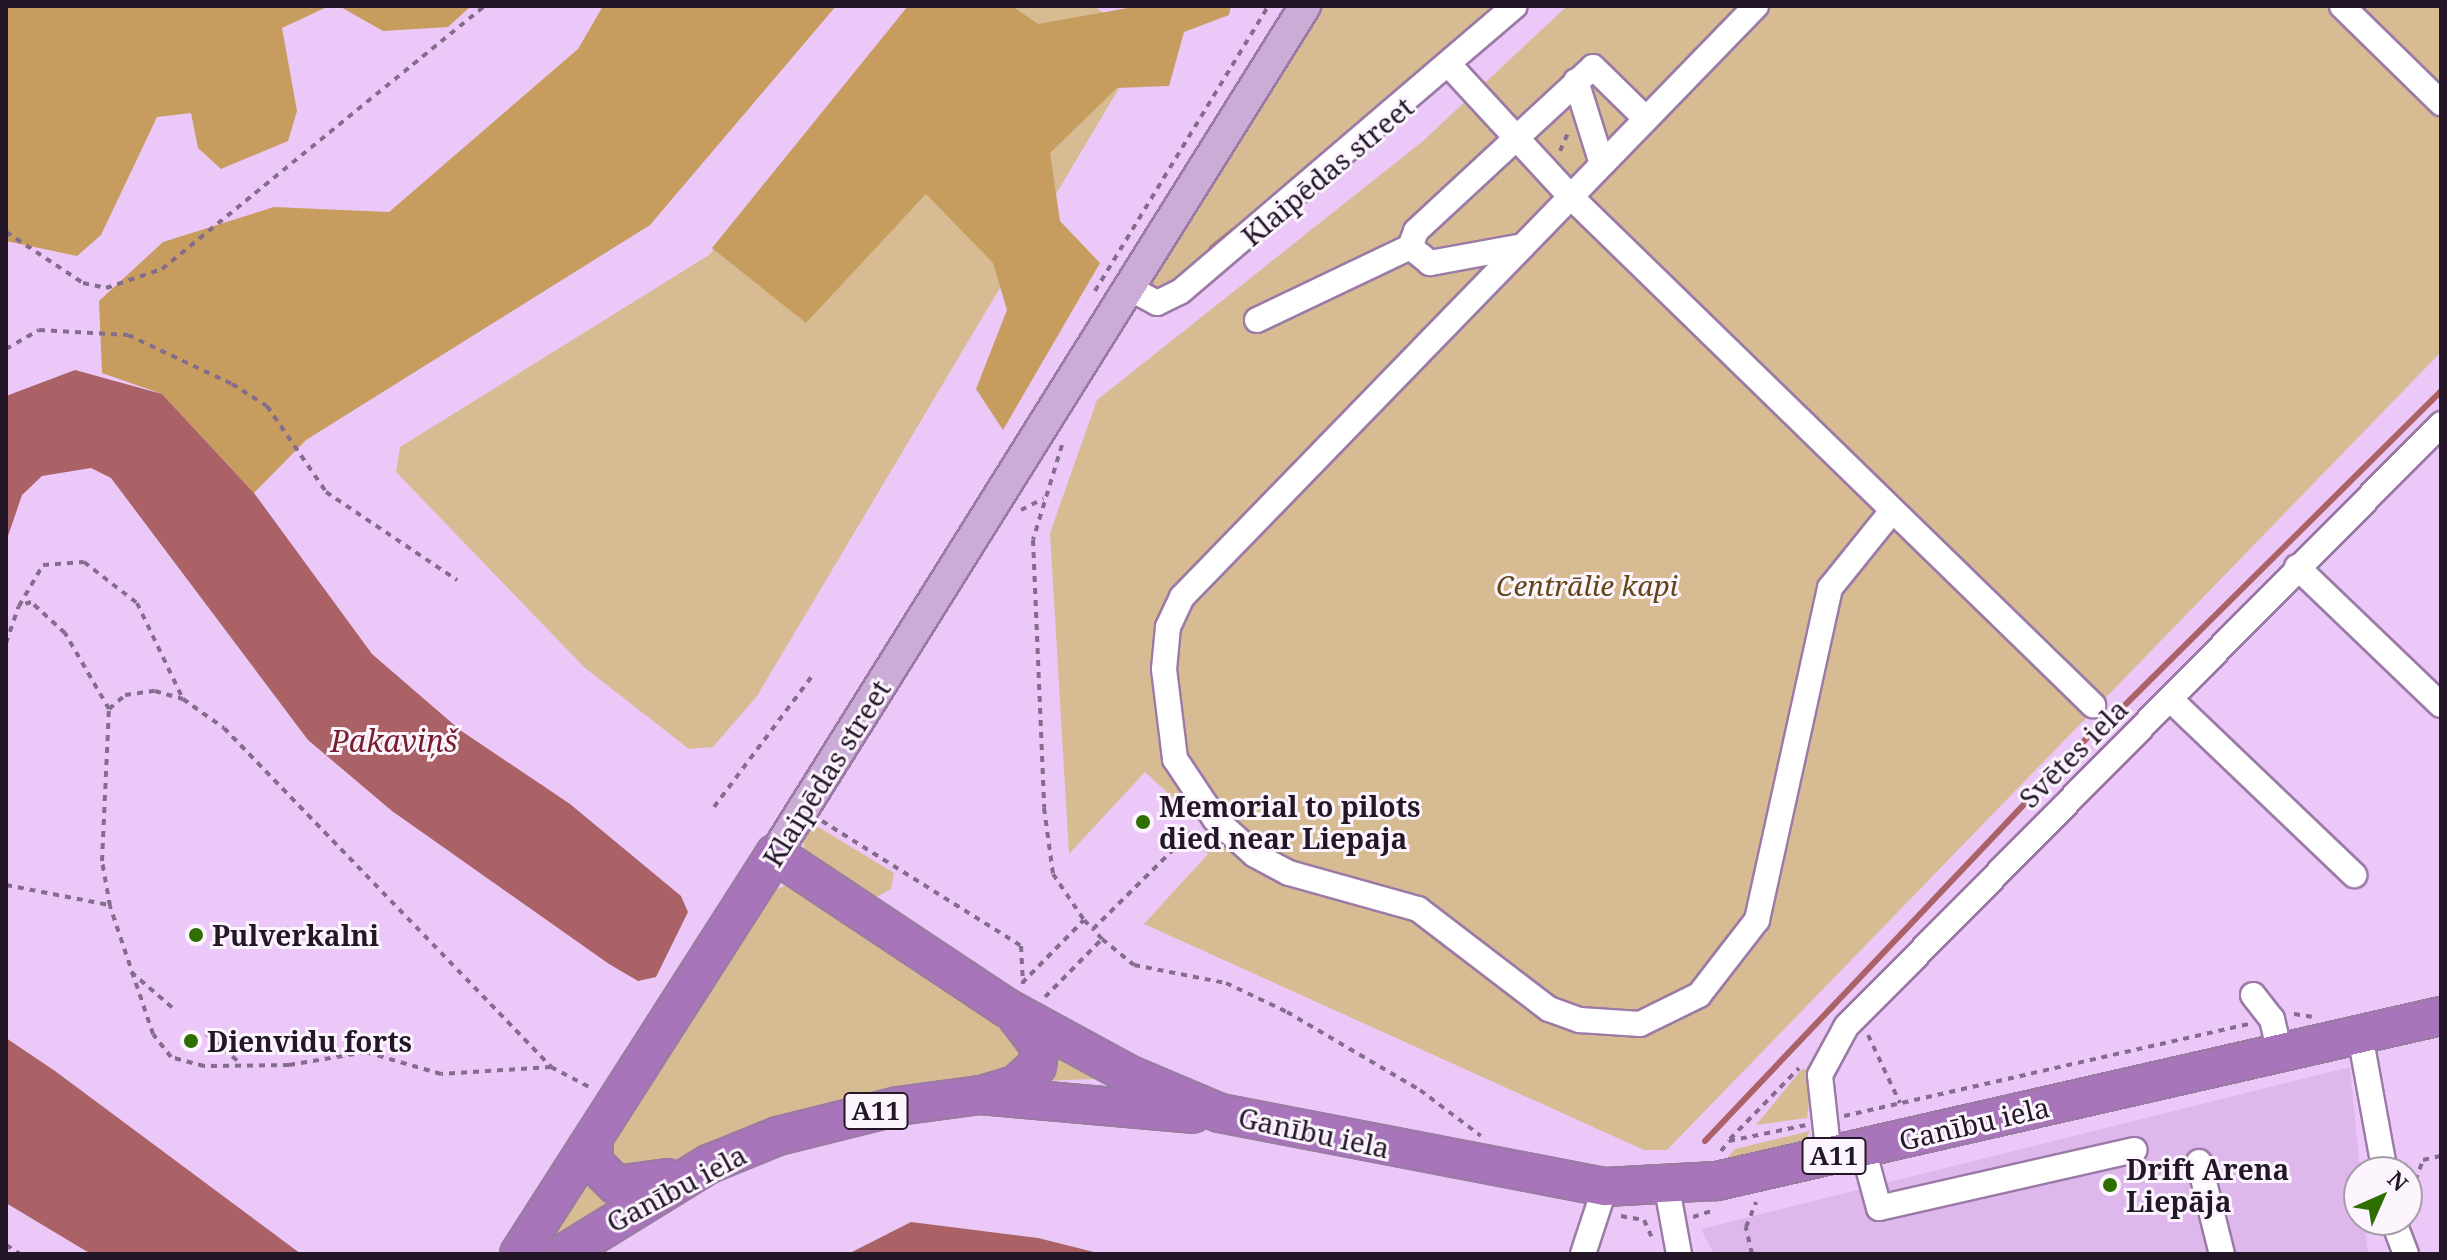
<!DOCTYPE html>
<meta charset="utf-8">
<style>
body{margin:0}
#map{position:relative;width:2447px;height:1260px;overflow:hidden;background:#ebc8f7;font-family:"Noto Serif",serif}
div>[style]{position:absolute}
.built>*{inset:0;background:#deb8ec}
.green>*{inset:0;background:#d7bc93}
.forest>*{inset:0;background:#c69d5e}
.water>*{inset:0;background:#aa6266}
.stream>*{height:6px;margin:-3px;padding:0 3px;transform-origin:3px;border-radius:3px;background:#aa6266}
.path>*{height:4px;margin-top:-2px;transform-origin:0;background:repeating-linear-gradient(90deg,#846d8c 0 6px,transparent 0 12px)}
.roads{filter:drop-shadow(2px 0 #9b7ba6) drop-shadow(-2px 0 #9b7ba6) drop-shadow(0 2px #9b7ba6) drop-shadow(0 -2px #9b7ba6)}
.minor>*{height:24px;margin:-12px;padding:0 12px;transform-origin:12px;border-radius:12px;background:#fff}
.major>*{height:30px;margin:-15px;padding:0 15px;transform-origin:15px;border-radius:15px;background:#cbacd6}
.highway>*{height:36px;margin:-18px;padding:0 18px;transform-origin:18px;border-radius:18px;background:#a875ba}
.dots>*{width:22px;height:22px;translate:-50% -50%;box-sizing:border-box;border:4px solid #fcf5fe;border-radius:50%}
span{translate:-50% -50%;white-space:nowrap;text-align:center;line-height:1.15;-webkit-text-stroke:6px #fcf5fe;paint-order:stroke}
.shield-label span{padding:2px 6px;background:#fcf5fe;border:2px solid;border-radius:6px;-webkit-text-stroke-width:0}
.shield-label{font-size:26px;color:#221627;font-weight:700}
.street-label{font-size:28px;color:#221627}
.park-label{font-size:28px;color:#634616;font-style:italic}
.poi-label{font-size:28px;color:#221627;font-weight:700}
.left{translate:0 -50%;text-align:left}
.water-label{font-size:30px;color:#761c2a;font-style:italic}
.frame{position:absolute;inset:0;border:8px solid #221627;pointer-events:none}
.north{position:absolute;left:2343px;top:1156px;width:80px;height:80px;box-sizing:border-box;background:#fcf5fe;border:2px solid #a59ca8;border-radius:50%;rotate:45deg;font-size:22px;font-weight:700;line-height:32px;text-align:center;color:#221627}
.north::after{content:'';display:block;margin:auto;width:28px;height:36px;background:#2f6e01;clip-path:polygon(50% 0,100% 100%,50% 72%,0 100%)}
</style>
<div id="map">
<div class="built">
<div style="clip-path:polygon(2350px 1067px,2368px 1254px,1714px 1254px,1701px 1229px)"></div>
</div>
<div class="green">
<div style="clip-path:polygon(908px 6px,1094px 6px,1129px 32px,1137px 58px,757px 696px,713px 747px,689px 749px,585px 668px,396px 472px,400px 447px,709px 255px)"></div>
<div style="clip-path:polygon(1323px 6px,1508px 6px,1160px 293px,1152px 289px,1150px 272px)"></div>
<div style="clip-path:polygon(1567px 6px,2441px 6px,2441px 352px,1667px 1150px,1644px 1150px,1144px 924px,1208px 854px,1199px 844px,1210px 832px,1145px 772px,1069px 854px,1050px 533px,1097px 400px,1423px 141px)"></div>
<div style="clip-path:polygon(810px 822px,894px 873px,891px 889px,873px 899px,806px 856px,802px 837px)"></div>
<div style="clip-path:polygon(787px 885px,1002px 1020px,1022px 1052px,1017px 1067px,638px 1171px,613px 1165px,611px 1141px,767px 893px)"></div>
<div style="clip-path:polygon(1048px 1048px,1091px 1074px,1095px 1079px,1042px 1081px)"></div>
<div style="clip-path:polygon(1802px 1069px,1813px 1071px,1807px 1118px,1756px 1125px)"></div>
<div style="clip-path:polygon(1810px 1131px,1804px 1143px,1718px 1169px,1735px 1149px)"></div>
<div style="clip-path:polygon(591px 1171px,616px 1197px,548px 1242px)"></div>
</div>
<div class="forest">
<div style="clip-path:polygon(6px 6px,329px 6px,282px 28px,297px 111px,288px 141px,221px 169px,198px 148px,191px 113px,157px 117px,101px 235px,77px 256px,6px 241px)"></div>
<div style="clip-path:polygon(339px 6px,471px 6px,448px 27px,383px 31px)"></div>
<div style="clip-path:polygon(603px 6px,836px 6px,650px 225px,306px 440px,254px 493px,162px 394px,102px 373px,99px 301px,163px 242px,274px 207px,389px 212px,578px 49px)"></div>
<div style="clip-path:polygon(908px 6px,1012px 6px,1038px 24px,1139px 6px,1231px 6px,1229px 15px,1184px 32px,1169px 86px,1117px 88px,1050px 153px,1060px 221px,1100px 263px,1003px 430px,976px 389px,1007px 310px,993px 263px,926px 194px,806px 323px,712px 248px)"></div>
</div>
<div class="water">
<div style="clip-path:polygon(75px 370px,162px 394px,254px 493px,372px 654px,460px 730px,570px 804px,681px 896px,688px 912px,656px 977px,638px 981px,609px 964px,392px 811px,308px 740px,111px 478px,91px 468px,42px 476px,22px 495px,6px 542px,6px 396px)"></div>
<div style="clip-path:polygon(6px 1038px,55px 1071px,301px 1254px,91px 1254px,6px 1203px)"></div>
<div style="clip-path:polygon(911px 1222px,1038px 1238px,1102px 1254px,848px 1254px)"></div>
</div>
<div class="stream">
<div style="left:1212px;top:248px;width:28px;rotate:-39deg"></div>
<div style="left:2126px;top:704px;width:444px;rotate:-44.8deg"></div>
<div style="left:1705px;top:1141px;width:580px;rotate:-46.54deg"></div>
</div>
<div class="path">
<div style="left:1560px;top:151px;width:22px;rotate:-66deg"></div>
<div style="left:6px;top:232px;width:92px;rotate:33.5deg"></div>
<div style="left:83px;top:283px;width:24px;rotate:12deg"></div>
<div style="left:106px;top:288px;width:59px;rotate:-18.7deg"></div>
<div style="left:162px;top:269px;width:417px;rotate:-39.2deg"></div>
<div style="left:1095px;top:291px;width:333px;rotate:-58.7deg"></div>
<div style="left:6px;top:349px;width:38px;rotate:-30deg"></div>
<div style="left:39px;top:330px;width:89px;rotate:3.2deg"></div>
<div style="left:128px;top:335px;width:115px;rotate:25.2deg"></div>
<div style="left:232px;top:384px;width:41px;rotate:32.2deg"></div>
<div style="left:267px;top:406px;width:104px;rotate:55.5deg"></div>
<div style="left:326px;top:492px;width:158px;rotate:33.9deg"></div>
<div style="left:1062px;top:445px;width:99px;rotate:107deg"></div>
<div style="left:1033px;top:540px;width:268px;rotate:87.6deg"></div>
<div style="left:1044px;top:808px;width:67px;rotate:82.2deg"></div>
<div style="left:1053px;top:874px;width:55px;rotate:56deg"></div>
<div style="left:1021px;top:510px;width:25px;rotate:-27deg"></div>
<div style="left:6px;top:643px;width:39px;rotate:-71deg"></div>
<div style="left:109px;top:709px;width:88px;rotate:-120.1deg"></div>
<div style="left:65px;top:633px;width:46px;rotate:-137.6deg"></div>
<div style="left:31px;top:602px;width:13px;rotate:162deg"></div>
<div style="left:19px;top:606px;width:48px;rotate:-59.7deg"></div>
<div style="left:43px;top:565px;width:41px;rotate:-4.2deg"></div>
<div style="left:84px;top:562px;width:67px;rotate:37.7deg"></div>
<div style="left:137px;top:603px;width:106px;rotate:64.4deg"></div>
<div style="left:714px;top:807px;width:164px;rotate:-53.2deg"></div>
<div style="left:822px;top:821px;width:235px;rotate:32.1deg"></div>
<div style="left:1021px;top:946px;width:38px;rotate:87deg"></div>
<div style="left:6px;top:885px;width:105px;rotate:11deg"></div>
<div style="left:1102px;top:939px;width:41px;rotate:39.1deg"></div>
<div style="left:1134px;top:965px;width:94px;rotate:11.1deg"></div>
<div style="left:1226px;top:983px;width:68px;rotate:25.4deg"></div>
<div style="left:1287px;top:1012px;width:154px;rotate:30.4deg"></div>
<div style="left:1420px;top:1090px;width:76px;rotate:37deg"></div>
<div style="left:131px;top:972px;width:57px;rotate:40.7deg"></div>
<div style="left:1022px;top:983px;width:88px;rotate:-45.5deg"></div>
<div style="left:1084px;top:920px;width:13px;rotate:45deg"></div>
<div style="left:1093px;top:929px;width:142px;rotate:-44.7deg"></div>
<div style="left:1045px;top:997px;width:81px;rotate:-45.5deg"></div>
<div style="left:1102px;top:939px;width:13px;rotate:-132deg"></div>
<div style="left:2294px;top:1014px;width:18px;rotate:9deg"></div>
<div style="left:205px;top:1033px;width:48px;rotate:40.7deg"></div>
<div style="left:1868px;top:1035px;width:75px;rotate:64.8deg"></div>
<div style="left:551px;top:1067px;width:110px;rotate:176.4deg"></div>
<div style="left:441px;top:1074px;width:78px;rotate:-163.7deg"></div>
<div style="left:366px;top:1052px;width:78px;rotate:170.4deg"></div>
<div style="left:289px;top:1065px;width:85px;rotate:179.3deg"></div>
<div style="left:204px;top:1066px;width:34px;rotate:-165deg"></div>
<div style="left:171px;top:1057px;width:29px;rotate:-128deg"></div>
<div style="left:153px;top:1034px;width:135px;rotate:-108.6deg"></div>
<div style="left:110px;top:906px;width:46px;rotate:-100.1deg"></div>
<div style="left:102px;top:861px;width:152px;rotate:-87.4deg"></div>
<div style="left:109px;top:709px;width:21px;rotate:-41deg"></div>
<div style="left:125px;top:695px;width:30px;rotate:-8deg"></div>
<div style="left:155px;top:691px;width:29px;rotate:16deg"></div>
<div style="left:183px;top:699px;width:50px;rotate:35.3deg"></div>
<div style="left:224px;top:728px;width:471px;rotate:46deg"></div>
<div style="left:551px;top:1067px;width:47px;rotate:27.6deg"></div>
<div style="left:1844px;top:1116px;width:415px;rotate:-12.8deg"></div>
<div style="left:1730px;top:1139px;width:99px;rotate:-45.8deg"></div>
<div style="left:1721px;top:1151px;width:13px;rotate:-51deg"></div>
<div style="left:1729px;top:1141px;width:79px;rotate:-11.7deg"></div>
<div style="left:2407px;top:1203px;width:46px;rotate:-69.6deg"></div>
<div style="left:2423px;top:1160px;width:18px;rotate:-13deg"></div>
<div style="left:1621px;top:1216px;width:23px;rotate:10deg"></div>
<div style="left:1644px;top:1220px;width:20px;rotate:66deg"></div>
<div style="left:1693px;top:1217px;width:19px;rotate:-18deg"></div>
<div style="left:6px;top:1245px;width:17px;rotate:33deg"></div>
<div style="left:1752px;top:1254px;width:28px;rotate:-103deg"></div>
<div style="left:1746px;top:1227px;width:27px;rotate:-68deg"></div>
</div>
<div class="roads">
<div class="minor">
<div style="left:1756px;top:6px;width:824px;rotate:134.16deg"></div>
<div style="left:1182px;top:597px;width:33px;rotate:115deg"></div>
<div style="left:1168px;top:627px;width:42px;rotate:95.4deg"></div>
<div style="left:1164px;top:669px;width:91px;rotate:83deg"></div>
<div style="left:1175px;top:759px;width:72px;rotate:56.3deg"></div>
<div style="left:1215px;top:819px;width:54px;rotate:42deg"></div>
<div style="left:1255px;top:855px;width:38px;rotate:28deg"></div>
<div style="left:1289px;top:873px;width:134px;rotate:15.6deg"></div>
<div style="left:1418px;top:909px;width:165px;rotate:37.4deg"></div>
<div style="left:1549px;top:1009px;width:33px;rotate:20deg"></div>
<div style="left:1580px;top:1020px;width:60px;rotate:3.8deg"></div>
<div style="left:1640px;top:1024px;width:66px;rotate:-26.2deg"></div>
<div style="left:1699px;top:995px;width:95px;rotate:-52.3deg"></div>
<div style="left:1757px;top:920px;width:340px;rotate:-77.6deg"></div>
<div style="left:1830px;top:588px;width:97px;rotate:-51.2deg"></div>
<div style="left:2342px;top:6px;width:139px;rotate:44.4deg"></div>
<div style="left:1451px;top:67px;width:173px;rotate:47.3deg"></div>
<div style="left:1568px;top:194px;width:733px;rotate:44.23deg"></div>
<div style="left:1576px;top:81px;width:84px;rotate:72.6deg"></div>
<div style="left:1523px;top:246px;width:95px;rotate:169.6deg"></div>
<div style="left:1430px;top:263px;width:26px;rotate:-141deg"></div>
<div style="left:1410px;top:247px;width:17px;rotate:-69deg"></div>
<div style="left:1416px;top:231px;width:241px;rotate:-42.8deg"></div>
<div style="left:1593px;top:67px;width:70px;rotate:44.4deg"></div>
<div style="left:1127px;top:287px;width:34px;rotate:28deg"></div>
<div style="left:1157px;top:303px;width:25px;rotate:-26deg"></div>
<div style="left:1180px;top:292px;width:440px;rotate:-40.5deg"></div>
<div style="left:1257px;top:320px;width:170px;rotate:-25.5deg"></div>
<div style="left:2297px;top:567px;width:199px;rotate:43.8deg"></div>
<div style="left:2170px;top:699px;width:255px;rotate:43.7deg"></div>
<div style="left:2253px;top:995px;width:31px;rotate:52deg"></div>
<div style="left:2272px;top:1019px;width:35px;rotate:77deg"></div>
<div style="left:2360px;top:1035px;width:139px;rotate:79.7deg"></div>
<div style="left:1863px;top:1149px;width:61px;rotate:74.8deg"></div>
<div style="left:1879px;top:1208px;width:262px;rotate:-12.8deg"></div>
<div style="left:1829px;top:1157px;width:82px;rotate:-96.3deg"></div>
<div style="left:1820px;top:1075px;width:55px;rotate:-61.6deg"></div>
<div style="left:1846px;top:1027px;width:847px;rotate:-45.38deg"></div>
<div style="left:2199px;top:1162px;width:95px;rotate:76deg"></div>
<div style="left:1667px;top:1188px;width:67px;rotate:79.7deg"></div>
<div style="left:2393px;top:1220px;width:36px;rotate:69deg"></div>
<div style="left:1583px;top:1254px;width:71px;rotate:-71.8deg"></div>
</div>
<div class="major">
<div style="left:775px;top:854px;width:1000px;rotate:-57.99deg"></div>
</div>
<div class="highway">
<div style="left:982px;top:1095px;width:37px;rotate:-17deg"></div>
<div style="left:1017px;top:1084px;width:27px;rotate:-42deg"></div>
<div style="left:1037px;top:1066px;width:19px;rotate:-81deg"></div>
<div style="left:1040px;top:1047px;width:41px;rotate:-127.1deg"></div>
<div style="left:594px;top:1141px;width:22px;rotate:90deg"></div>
<div style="left:594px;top:1163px;width:31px;rotate:45deg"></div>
<div style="left:616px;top:1185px;width:52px;rotate:-7.7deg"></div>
<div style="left:519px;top:1254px;width:475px;rotate:-57.4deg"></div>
<div style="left:775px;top:854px;width:278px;rotate:33.6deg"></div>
<div style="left:1007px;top:1008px;width:138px;rotate:28.6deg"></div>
<div style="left:1128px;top:1074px;width:100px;rotate:23deg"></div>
<div style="left:1220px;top:1113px;width:392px;rotate:10.9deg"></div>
<div style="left:1605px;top:1187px;width:112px;rotate:-3.1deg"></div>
<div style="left:1717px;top:1181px;width:743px;rotate:-12.84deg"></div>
<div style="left:563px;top:1254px;width:172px;rotate:-31.7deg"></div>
<div style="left:709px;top:1164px;width:74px;rotate:-22.1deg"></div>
<div style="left:778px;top:1136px;width:124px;rotate:-14deg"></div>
<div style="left:898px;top:1106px;width:83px;rotate:-7.6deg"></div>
<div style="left:980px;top:1095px;width:213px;rotate:5.1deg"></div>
</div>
</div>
<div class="dots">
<div style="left:1143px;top:822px;background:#2f6e01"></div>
<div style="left:196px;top:935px;background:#2f6e01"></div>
<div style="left:191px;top:1041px;background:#2f6e01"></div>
<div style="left:2110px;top:1185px;background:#2f6e01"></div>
</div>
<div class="shield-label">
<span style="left:876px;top:1111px">A11</span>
<span style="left:1834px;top:1156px">A11</span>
</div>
<div class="street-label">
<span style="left:1327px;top:171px;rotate:-40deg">Klaipēdas street</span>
<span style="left:2073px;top:753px;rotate:-45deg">Svētes iela</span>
<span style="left:826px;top:773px;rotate:-58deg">Klaipēdas street</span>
<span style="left:1974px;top:1123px;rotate:-13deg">Ganību iela</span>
<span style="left:1314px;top:1132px;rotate:12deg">Ganību iela</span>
<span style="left:676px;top:1188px;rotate:-28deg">Ganību iela</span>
</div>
<div class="park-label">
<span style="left:1587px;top:585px">Centrālie kapi</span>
</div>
<div class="poi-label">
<span class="left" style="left:1159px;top:822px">Memorial to pilots<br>died near Liepaja</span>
<span class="left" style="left:212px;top:935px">Pulverkalni</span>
<span class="left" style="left:207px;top:1041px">Dienvidu forts</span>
<span class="left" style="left:2126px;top:1185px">Drift Arena<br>Liepāja</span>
</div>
<div class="water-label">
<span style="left:394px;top:741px">Pakaviņš</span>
</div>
<div class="frame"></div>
<div class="north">N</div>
</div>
